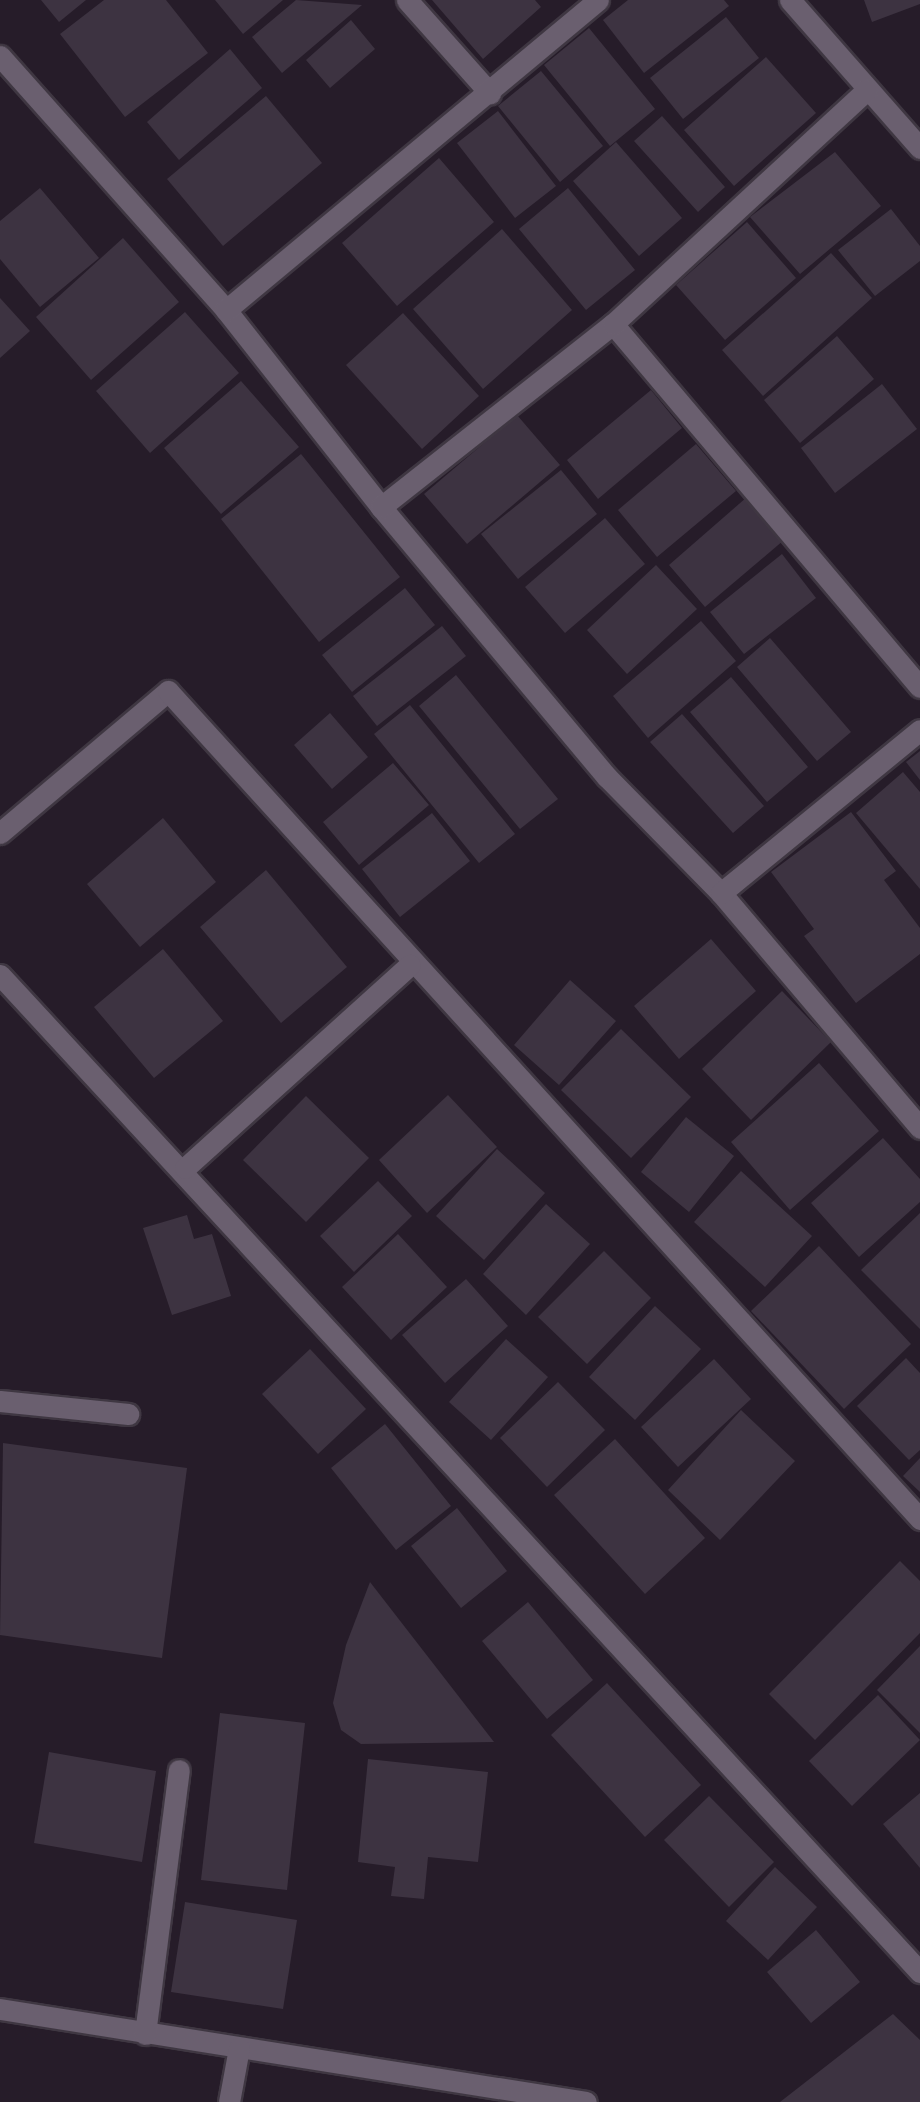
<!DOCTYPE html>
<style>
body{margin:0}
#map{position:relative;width:920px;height:2102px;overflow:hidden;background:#261c29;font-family:"Public Sans",sans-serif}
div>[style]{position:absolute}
.building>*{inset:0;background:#3d3341}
.roads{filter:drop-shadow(2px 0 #3f3742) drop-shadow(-2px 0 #3f3742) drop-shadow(0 2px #3f3742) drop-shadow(0 -2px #3f3742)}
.street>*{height:21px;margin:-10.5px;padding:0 10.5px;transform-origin:10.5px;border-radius:10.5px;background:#6a5f6f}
span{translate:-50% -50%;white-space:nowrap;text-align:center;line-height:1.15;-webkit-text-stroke:7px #1c1320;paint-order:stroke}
</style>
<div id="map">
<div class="building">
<div style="clip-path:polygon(41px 0,86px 0,59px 22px)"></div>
<div style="clip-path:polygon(104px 0,166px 0,208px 53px,125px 117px,60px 34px)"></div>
<div style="clip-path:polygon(215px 0,283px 0,243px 34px)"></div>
<div style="clip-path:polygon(296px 0,362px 5px,282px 73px,252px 37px)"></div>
<div style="clip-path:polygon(432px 0,535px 0,541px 7px,483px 59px)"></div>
<div style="clip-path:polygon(628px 0,724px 0,729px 6px,644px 73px,603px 20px)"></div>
<div style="clip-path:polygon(864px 0,920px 0,920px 4px,872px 22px)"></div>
<div style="clip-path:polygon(726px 17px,759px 58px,683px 119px,650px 78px)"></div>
<div style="clip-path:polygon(351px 20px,375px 49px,330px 88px,306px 60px)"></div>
<div style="clip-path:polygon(589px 28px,655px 109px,610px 146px,544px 65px)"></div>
<div style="clip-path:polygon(230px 49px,262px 88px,179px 160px,147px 122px)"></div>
<div style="clip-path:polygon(766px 57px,816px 113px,734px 186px,684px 130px)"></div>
<div style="clip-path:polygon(541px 71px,603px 146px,560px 182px,498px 106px)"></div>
<div style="clip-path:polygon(266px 96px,322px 163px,223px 246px,167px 179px)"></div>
<div style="clip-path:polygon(498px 111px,556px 186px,515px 218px,457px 143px)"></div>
<div style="clip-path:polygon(662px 116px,725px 187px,698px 212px,634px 141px)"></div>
<div style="clip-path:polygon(616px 142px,682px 218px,639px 256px,573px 181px)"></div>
<div style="clip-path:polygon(835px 152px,881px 206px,800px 274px,750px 217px)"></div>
<div style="clip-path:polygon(439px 158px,494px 222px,397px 306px,342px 243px)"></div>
<div style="clip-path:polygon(40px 188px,99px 258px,40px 307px,0 259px,0 221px)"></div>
<div style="clip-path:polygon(568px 188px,635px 270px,586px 310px,519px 229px)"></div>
<div style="clip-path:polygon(891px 209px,920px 246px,920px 261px,875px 296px,838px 250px)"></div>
<div style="clip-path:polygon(747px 222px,796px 278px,725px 340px,676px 285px)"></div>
<div style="clip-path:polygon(502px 229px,572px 310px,483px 389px,413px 309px)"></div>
<div style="clip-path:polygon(123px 238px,179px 302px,91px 380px,36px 317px)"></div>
<div style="clip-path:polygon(831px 253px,872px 298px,763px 396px,722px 350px)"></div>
<div style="clip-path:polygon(0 298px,30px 331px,0 358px)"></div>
<div style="clip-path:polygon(185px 312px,239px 373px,150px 453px,96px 391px)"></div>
<div style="clip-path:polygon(403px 313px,479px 396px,422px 449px,346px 365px)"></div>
<div style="clip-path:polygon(837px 336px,874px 379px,800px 443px,764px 400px)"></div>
<div style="clip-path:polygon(241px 381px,299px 447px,221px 514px,164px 448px)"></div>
<div style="clip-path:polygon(882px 384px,917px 429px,835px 493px,801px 448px)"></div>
<div style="clip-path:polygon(651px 390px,682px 428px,598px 499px,567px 460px)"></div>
<div style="clip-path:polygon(517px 415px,560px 465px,467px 544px,424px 494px)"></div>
<div style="clip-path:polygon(696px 444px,736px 491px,657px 557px,618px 510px)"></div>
<div style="clip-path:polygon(301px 454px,400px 577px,319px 642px,221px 519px)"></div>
<div style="clip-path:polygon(561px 470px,597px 514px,518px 579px,481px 534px)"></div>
<div style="clip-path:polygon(747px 497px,784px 540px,705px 607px,669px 565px)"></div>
<div style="clip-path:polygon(605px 518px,645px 564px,565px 633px,525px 587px)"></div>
<div style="clip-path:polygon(782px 554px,816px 598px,744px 654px,710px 612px)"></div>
<div style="clip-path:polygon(656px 565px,697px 609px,627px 674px,587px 630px)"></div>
<div style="clip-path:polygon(405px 588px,435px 625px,352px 692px,322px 655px)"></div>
<div style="clip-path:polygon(701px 621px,736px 661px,648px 738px,613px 696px)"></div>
<div style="clip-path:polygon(442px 626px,466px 656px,377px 726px,353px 696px)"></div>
<div style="clip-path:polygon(770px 638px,851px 732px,817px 761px,737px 667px)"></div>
<div style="clip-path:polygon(456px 675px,558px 799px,520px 829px,419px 706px)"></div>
<div style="clip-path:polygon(731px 677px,808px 767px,767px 802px,690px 712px)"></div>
<div style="clip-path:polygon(410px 705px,515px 834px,479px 863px,374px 734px)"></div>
<div style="clip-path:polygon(330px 713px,368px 757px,332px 789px,294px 745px)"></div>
<div style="clip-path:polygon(682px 714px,764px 806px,733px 833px,650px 742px)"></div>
<div style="clip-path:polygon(920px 751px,920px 780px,906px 762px)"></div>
<div style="clip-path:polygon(393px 763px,429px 805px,359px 865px,323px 822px)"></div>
<div style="clip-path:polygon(903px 772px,920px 792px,920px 889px,856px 813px)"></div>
<div style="clip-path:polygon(851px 812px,896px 871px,884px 880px,920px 928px,920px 954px,856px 1003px,804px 936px,814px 929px,771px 872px)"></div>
<div style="clip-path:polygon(432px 813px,470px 861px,400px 917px,362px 869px)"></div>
<div style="clip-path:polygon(163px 818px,216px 882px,140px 947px,87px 884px)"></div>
<div style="clip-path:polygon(266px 870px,347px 967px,281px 1023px,200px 927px)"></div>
<div style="clip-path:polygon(711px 939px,756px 991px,679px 1059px,634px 1006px)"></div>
<div style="clip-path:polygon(163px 949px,223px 1021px,154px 1078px,94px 1007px)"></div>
<div style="clip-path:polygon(570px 980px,616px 1021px,559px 1085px,514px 1045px)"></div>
<div style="clip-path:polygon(782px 991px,831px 1042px,751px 1120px,702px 1069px)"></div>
<div style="clip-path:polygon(621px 1029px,691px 1097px,631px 1158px,561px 1090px)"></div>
<div style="clip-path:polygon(819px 1063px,879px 1131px,790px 1210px,731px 1142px)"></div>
<div style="clip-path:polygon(448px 1095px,497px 1147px,427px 1213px,379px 1160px)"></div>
<div style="clip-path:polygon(306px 1096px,369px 1158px,306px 1222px,243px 1160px)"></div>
<div style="clip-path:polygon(686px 1117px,734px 1156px,689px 1212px,641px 1172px)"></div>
<div style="clip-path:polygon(883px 1138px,920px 1179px,920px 1202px,859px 1257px,811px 1203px)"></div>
<div style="clip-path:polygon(497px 1149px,545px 1193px,484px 1260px,436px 1216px)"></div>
<div style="clip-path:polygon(741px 1171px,812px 1236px,765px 1287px,694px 1222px)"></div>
<div style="clip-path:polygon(378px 1181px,412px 1216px,354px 1272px,320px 1236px)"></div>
<div style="clip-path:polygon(546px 1204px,590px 1244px,526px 1315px,483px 1274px)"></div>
<div style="clip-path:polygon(920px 1213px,920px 1329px,861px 1270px)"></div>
<div style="clip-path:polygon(187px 1215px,194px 1239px,212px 1234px,231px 1296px,172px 1315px,143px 1228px)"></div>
<div style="clip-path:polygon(398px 1234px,447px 1287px,391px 1340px,342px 1287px)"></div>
<div style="clip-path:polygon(819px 1246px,911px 1344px,844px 1409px,751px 1311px)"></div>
<div style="clip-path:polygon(604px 1251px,651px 1298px,587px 1364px,538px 1317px)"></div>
<div style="clip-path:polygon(466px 1279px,508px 1326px,445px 1383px,402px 1335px)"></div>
<div style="clip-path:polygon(655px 1306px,701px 1349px,635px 1420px,589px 1377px)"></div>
<div style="clip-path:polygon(506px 1339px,548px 1377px,491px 1440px,449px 1402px)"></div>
<div style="clip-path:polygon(310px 1349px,366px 1409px,318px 1454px,262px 1394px)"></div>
<div style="clip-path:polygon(906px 1358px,920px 1373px,920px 1450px,909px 1460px,857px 1406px)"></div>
<div style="clip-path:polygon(714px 1359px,751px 1399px,678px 1467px,641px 1427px)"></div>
<div style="clip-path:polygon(558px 1382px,605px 1430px,547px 1487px,500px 1438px)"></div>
<div style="clip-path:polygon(741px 1410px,795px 1461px,720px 1540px,668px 1490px)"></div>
<div style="clip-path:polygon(385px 1424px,451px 1506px,396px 1550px,331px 1468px)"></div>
<div style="clip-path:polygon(615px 1439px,705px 1538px,645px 1594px,554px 1495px)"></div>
<div style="clip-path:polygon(3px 1443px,187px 1468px,162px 1658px,0 1635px)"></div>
<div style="clip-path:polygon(920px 1458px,920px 1492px,903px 1476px)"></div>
<div style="clip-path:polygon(457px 1508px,507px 1571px,461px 1608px,411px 1546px)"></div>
<div style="clip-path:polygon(900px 1561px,920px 1581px,920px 1633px,815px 1740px,769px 1694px)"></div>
<div style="clip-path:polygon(370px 1582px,494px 1742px,361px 1744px,341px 1730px,333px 1703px,346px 1645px)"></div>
<div style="clip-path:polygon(528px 1602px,593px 1680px,547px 1719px,482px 1641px)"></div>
<div style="clip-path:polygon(920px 1646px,920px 1733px,877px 1690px)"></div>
<div style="clip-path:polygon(607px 1683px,701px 1785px,645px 1837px,551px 1735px)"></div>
<div style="clip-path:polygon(878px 1695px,920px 1740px,852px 1806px,809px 1761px)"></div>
<div style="clip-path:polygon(220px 1713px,305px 1723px,287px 1890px,201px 1880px)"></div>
<div style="clip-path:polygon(49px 1752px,156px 1771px,142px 1862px,34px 1843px)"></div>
<div style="clip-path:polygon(368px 1759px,488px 1772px,478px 1862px,428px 1857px,424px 1899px,391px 1896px,395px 1867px,358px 1862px)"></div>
<div style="clip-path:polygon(920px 1793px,920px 1868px,883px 1824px)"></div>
<div style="clip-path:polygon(709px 1796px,774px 1862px,729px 1907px,664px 1840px)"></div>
<div style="clip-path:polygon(775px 1867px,817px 1907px,768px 1960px,726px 1921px)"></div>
<div style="clip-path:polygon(185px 1902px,297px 1920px,283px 2009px,171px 1992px)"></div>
<div style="clip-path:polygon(816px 1930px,860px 1982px,811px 2023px,767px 1972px)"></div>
<div style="clip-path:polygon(893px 2014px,920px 2040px,920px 2102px,780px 2102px)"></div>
</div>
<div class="roads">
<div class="street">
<div style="left:407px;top:0;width:125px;rotate:48.3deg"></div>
<div style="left:790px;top:0;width:197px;rotate:48.7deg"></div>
<div style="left:0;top:56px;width:340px;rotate:48.3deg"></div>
<div style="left:226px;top:310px;width:251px;rotate:51.8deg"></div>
<div style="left:381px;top:507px;width:352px;rotate:50.1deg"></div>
<div style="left:607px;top:777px;width:163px;rotate:45.5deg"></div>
<div style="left:721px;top:893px;width:308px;rotate:49.7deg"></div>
<div style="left:226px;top:310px;width:484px;rotate:-39.8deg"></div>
<div style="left:613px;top:324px;width:475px;rotate:49.8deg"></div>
<div style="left:381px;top:507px;width:295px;rotate:-38.3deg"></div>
<div style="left:613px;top:324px;width:345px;rotate:-42.7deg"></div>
<div style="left:0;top:833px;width:220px;rotate:-40.2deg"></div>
<div style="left:168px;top:691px;width:1119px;rotate:47.75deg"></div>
<div style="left:721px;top:893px;width:257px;rotate:-39.3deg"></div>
<div style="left:0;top:975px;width:1357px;rotate:47.3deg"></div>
<div style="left:185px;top:1168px;width:303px;rotate:-42.1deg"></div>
<div style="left:0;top:1401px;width:129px;rotate:5.8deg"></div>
<div style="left:0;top:2009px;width:593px;rotate:9.02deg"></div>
<div style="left:145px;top:2034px;width:266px;rotate:-82.7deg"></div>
<div style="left:229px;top:2102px;width:55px;rotate:-79.5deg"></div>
</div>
</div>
</div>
